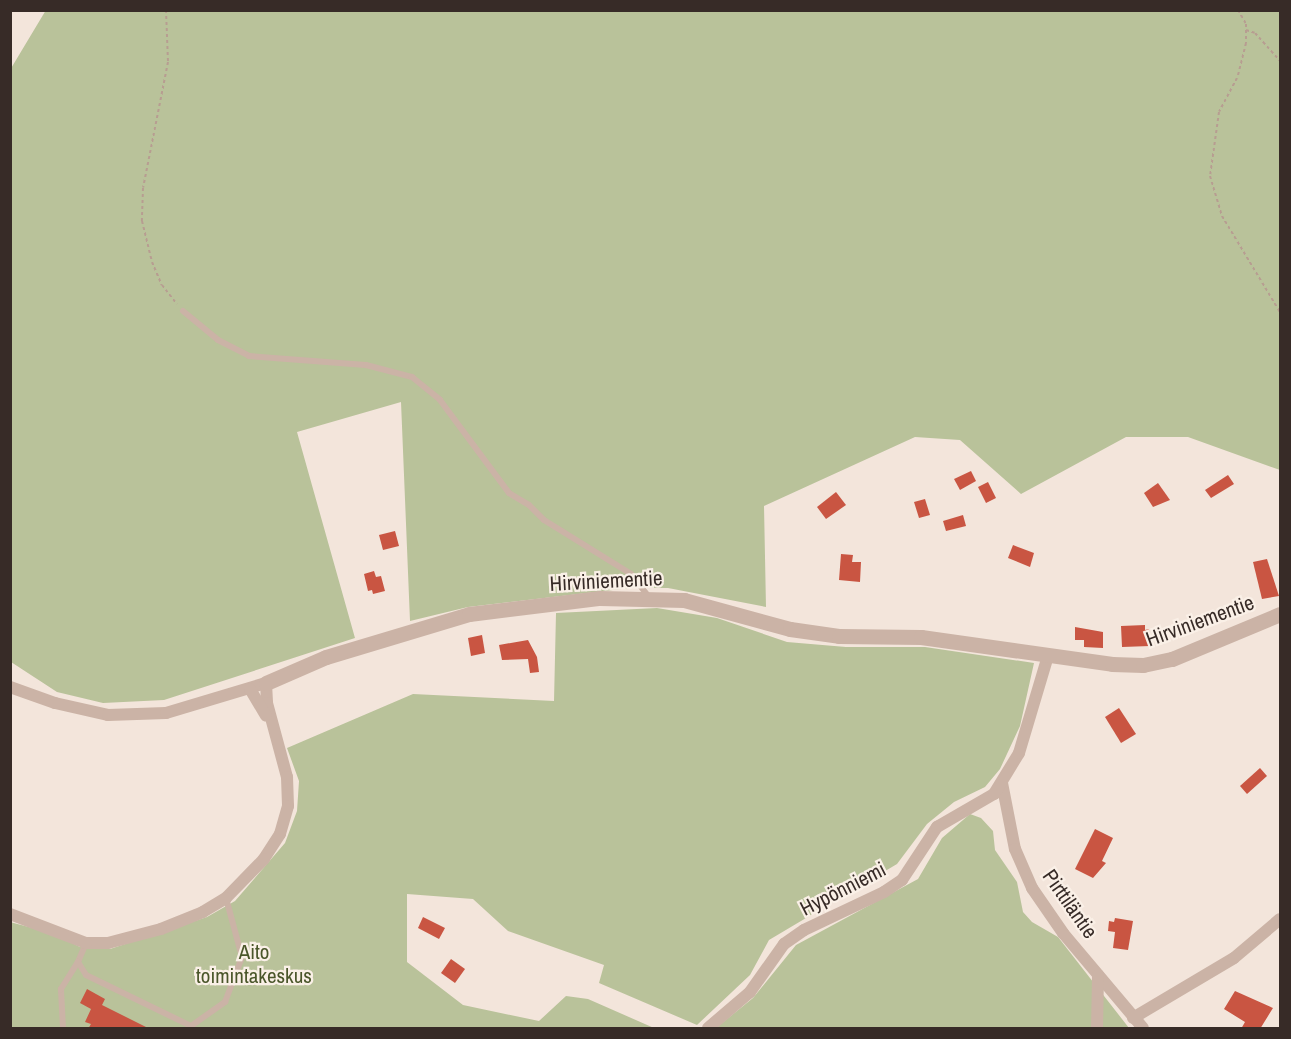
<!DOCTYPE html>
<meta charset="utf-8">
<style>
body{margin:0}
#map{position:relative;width:1291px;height:1039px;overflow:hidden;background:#f3e5db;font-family:"Archivo Narrow",sans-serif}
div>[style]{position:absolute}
.green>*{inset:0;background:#b9c29a}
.building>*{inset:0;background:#c95542}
.path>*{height:2px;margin-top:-1px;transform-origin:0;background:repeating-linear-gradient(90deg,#b79d91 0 3px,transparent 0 6px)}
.service>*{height:6px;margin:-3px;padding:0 3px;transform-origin:3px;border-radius:3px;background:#cbb3a6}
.minor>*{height:12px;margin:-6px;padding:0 6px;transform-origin:6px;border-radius:6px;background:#cbb3a6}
.tertiary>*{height:15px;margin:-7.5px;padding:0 7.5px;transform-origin:7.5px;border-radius:7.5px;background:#cbb3a6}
span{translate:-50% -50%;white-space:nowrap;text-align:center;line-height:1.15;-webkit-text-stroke:4.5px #faf0e7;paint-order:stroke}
.street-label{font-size:21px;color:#372b27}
.park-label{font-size:21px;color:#4a562a}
.frame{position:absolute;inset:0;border:12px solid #372b27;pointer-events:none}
</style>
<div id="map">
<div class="green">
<div style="clip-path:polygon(46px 10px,1280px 11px,1280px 470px,1188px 437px,1126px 437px,1021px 494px,960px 440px,915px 437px,764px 506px,766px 607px,668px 588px,630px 588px,468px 607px,410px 621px,401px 402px,297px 432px,355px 638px,164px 700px,103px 703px,57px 692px,11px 662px,10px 70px)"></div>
<div style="clip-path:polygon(657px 608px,717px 618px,787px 642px,846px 647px,925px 647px,1034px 663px,1020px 726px,1000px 769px,985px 787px,954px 802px,927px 824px,897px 864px,769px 940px,750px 975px,697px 1025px,599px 983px,604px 965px,508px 931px,473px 899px,407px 894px,407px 962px,463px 1005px,539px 1021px,566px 996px,588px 999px,654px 1028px,11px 1028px,10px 922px,55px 934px,80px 947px,110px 949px,207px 917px,235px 901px,285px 843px,297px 811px,299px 781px,287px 748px,413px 694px,554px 701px,556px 613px)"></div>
<div style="clip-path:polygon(970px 814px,981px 818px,993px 831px,995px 850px,1017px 882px,1023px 912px,1032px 922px,1058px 937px,1129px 1028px,716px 1028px,753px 998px,796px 945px,918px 879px,942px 838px)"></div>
</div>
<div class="building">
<div style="clip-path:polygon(971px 471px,976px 481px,960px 490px,954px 479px)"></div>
<div style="clip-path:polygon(1228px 475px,1234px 484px,1211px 498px,1205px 490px)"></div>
<div style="clip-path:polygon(988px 482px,996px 498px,986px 503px,978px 487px)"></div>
<div style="clip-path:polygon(1158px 483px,1170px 500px,1153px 507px,1144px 493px)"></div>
<div style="clip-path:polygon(836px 492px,846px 505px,826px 519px,817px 507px)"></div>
<div style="clip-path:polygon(925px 499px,930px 515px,919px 518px,914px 502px)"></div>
<div style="clip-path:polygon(963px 515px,966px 526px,946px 531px,943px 521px)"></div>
<div style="clip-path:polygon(395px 531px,399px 546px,383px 550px,379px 535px)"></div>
<div style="clip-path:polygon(1013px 545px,1034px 553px,1030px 567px,1008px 558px)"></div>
<div style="clip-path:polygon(841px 554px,853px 555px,852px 562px,861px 562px,860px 582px,839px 580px)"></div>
<div style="clip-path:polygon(1267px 559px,1279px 596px,1262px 599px,1253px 562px)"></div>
<div style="clip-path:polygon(374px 571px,376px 577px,381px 576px,385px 591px,373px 594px,372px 590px,368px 591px,364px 574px)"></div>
<div style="clip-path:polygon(1145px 625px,1145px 630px,1149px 629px,1150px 646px,1122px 647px,1121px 626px)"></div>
<div style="clip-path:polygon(1075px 627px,1103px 632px,1103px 648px,1084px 647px,1084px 640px,1075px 640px)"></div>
<div style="clip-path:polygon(482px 635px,485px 653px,471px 656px,468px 638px)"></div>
<div style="clip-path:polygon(528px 640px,537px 657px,539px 672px,530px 673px,528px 659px,502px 660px,499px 645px)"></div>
<div style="clip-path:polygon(1119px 708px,1136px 734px,1121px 743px,1105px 717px)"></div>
<div style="clip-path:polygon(1260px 768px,1267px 776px,1247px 794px,1240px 786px)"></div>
<div style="clip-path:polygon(1095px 829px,1113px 838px,1102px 861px,1106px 863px,1093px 878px,1075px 869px)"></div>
<div style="clip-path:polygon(423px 917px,445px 928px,439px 939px,418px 928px)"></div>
<div style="clip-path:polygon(1115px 918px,1133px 921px,1128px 950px,1113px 948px,1115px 932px,1108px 931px,1109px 921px,1114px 922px)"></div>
<div style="clip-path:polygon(451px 959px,465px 969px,455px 983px,441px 973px)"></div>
<div style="clip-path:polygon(87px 989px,105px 999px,102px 1005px,150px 1029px,88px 1029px,91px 1024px,85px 1022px,91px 1009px,80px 1003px)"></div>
<div style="clip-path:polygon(1235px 991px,1273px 1008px,1260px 1029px,1241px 1029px,1245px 1022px,1224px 1009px)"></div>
</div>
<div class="path">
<div style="left:166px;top:10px;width:52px;rotate:87.8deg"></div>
<div style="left:168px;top:62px;width:128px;rotate:101.2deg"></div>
<div style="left:143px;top:188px;width:33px;rotate:92deg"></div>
<div style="left:142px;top:221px;width:42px;rotate:76.3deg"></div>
<div style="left:152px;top:262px;width:25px;rotate:67deg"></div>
<div style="left:162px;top:285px;width:24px;rotate:52deg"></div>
<div style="left:1238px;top:10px;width:16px;rotate:60deg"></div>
<div style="left:1246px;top:24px;width:19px;rotate:90deg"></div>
<div style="left:1246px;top:43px;width:36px;rotate:104deg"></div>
<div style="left:1237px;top:78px;width:38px;rotate:118deg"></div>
<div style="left:1219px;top:112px;width:65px;rotate:98deg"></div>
<div style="left:1210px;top:176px;width:42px;rotate:73.3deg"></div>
<div style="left:1222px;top:216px;width:112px;rotate:58.9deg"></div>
<div style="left:1246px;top:30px;width:9px;rotate:18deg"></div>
<div style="left:1255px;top:33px;width:38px;rotate:48deg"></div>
</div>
<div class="service">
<div style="left:183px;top:311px;width:45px;rotate:39.6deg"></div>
<div style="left:218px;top:340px;width:35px;rotate:27deg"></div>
<div style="left:249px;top:356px;width:117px;rotate:4.4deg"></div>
<div style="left:366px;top:365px;width:48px;rotate:14.6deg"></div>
<div style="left:412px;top:377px;width:36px;rotate:39deg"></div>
<div style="left:440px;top:400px;width:116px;rotate:53.4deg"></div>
<div style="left:509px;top:493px;width:23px;rotate:31deg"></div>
<div style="left:529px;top:505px;width:21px;rotate:45deg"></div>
<div style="left:544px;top:520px;width:102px;rotate:31.8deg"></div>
<div style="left:631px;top:574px;width:28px;rotate:52deg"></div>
<div style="left:86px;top:943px;width:21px;rotate:113deg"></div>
<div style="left:78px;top:962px;width:15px;rotate:58deg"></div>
<div style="left:86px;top:975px;width:117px;rotate:25.9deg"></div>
<div style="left:191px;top:1026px;width:42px;rotate:-35.2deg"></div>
<div style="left:225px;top:1002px;width:48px;rotate:-69.3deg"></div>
<div style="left:242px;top:957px;width:61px;rotate:-105.2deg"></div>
<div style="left:63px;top:1028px;width:39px;rotate:-93deg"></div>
<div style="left:61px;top:989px;width:32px;rotate:-58deg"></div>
</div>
<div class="minor">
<div style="left:10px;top:687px;width:48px;rotate:19.6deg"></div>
<div style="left:55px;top:703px;width:54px;rotate:12.8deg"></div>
<div style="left:108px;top:715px;width:58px;rotate:-2deg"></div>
<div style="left:166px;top:713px;width:104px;rotate:-16.7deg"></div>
<div style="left:266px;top:683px;width:20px;rotate:87deg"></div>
<div style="left:267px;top:703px;width:77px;rotate:74.9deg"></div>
<div style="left:287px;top:777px;width:29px;rotate:88deg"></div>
<div style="left:288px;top:806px;width:29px;rotate:106deg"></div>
<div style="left:280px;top:834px;width:30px;rotate:123deg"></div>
<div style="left:264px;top:859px;width:54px;rotate:134.3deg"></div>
<div style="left:226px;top:898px;width:27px;rotate:149deg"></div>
<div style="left:203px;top:912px;width:45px;rotate:158deg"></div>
<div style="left:161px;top:929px;width:55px;rotate:165.2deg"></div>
<div style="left:108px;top:943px;width:22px;rotate:180deg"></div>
<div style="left:86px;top:943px;width:81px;rotate:-159.1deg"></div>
<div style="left:250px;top:689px;width:31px;rotate:59deg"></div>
<div style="left:1002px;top:783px;width:67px;rotate:78.9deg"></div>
<div style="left:1015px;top:849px;width:43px;rotate:66.4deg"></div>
<div style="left:1032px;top:888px;width:55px;rotate:55.4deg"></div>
<div style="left:1063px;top:933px;width:124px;rotate:49.9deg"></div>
<div style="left:1133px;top:1018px;width:117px;rotate:-30.7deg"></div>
<div style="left:1234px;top:958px;width:60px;rotate:-40.3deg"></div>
<div style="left:708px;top:1028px;width:55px;rotate:-40.6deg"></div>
<div style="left:750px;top:992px;width:59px;rotate:-54.7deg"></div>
<div style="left:784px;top:944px;width:24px;rotate:-35deg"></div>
<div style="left:804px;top:930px;width:89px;rotate:-25.4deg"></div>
<div style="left:884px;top:892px;width:22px;rotate:-34deg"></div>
<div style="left:902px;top:880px;width:64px;rotate:-56.6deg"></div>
<div style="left:937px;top:827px;width:66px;rotate:-30.1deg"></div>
<div style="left:994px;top:794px;width:48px;rotate:-58.6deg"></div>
<div style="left:1019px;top:753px;width:101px;rotate:-73.4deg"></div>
<div style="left:1097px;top:1028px;width:53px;rotate:-88.9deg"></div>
</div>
<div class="tertiary">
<div style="left:266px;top:683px;width:65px;rotate:-23.4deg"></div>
<div style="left:326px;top:657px;width:149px;rotate:-16.7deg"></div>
<div style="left:469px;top:614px;width:132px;rotate:-7deg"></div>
<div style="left:600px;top:598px;width:84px;rotate:1.4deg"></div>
<div style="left:684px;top:600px;width:110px;rotate:15.3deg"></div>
<div style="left:790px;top:629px;width:49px;rotate:8.1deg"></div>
<div style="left:839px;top:636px;width:82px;rotate:0.7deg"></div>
<div style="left:921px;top:637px;width:193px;rotate:8deg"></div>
<div style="left:1112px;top:664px;width:31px;rotate:2deg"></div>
<div style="left:1143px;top:665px;width:30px;rotate:-12deg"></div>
<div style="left:1172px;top:659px;width:117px;rotate:-22.6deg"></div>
</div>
<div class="street-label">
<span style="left:606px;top:581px;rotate:-3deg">Hirviniementie</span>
<span style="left:1200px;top:621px;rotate:-20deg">Hirviniementie</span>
<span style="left:843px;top:889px;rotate:-27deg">Hypönniemi</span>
<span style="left:1070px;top:904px;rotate:55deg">Pirttiläntie</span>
</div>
<div class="park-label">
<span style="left:254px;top:964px">Aito<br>toimintakeskus</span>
</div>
<div class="frame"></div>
</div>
